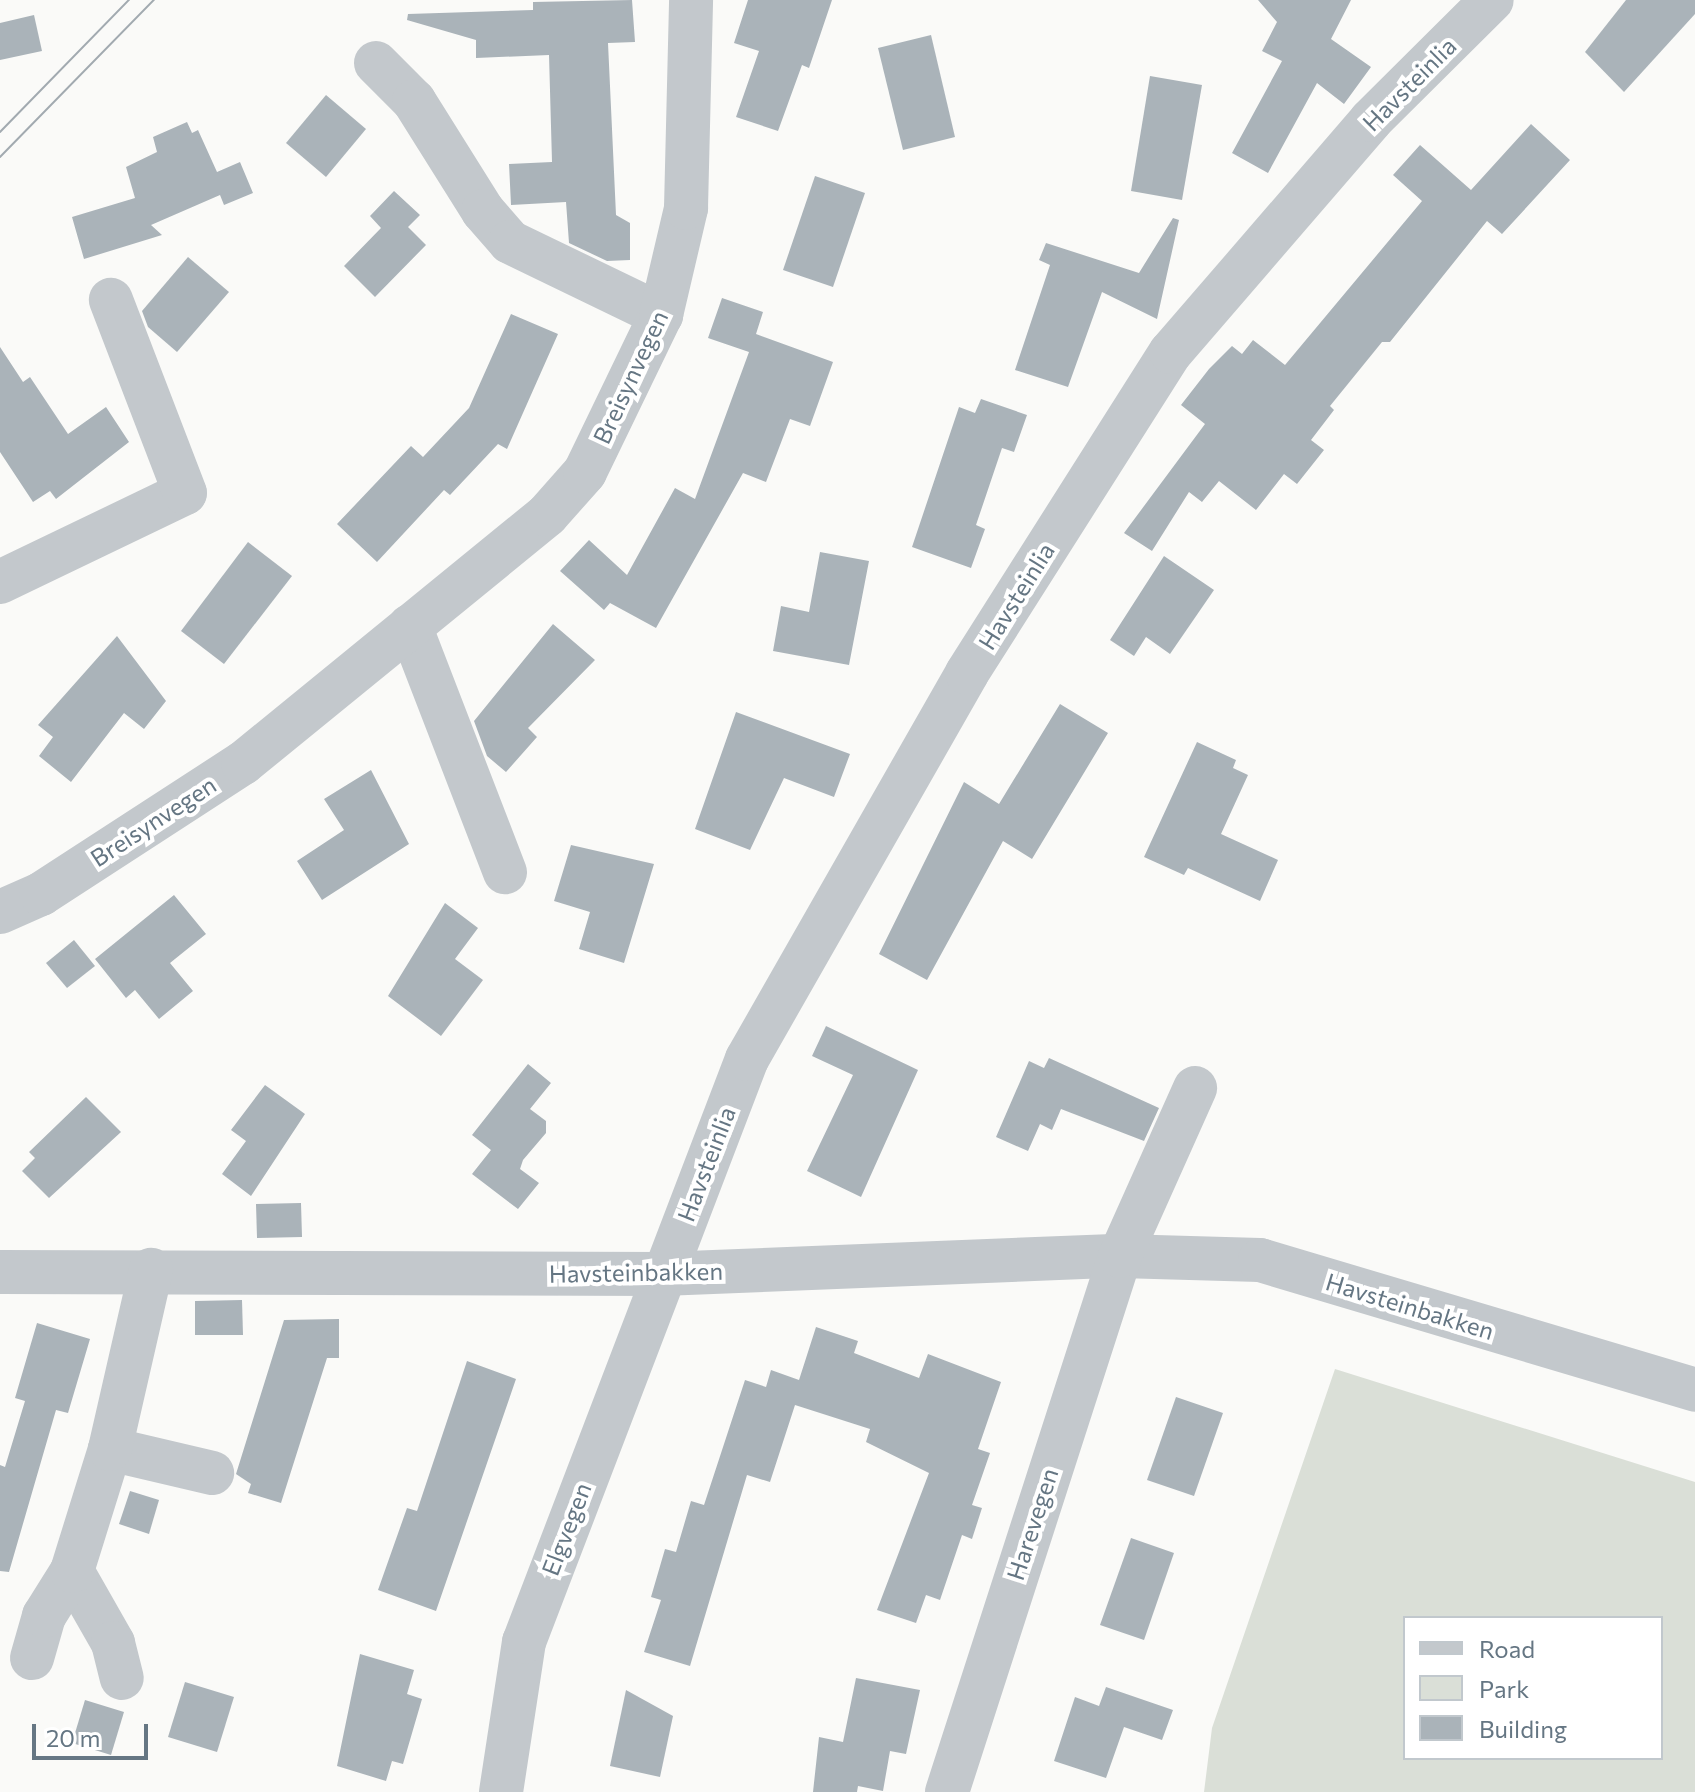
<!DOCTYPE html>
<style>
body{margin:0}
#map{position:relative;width:1695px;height:1792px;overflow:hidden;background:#fafaf8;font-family:Commissioner,sans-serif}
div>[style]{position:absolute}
.green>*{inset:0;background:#dadfd7}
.building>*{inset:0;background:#aab3b9}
.minor>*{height:44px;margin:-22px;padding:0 22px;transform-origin:22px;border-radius:22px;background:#c3c8cc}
.tram>*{height:2px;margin:-1px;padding:0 1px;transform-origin:1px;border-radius:1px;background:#a2aab0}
span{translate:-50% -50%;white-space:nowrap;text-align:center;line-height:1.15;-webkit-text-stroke:8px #fff;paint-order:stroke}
.street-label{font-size:24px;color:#657683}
.legend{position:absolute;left:1403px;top:1616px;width:260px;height:144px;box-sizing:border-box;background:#fff;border:2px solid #c1c8cd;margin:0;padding:10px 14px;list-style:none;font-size:24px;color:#657683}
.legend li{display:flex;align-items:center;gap:16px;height:40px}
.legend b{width:40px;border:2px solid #c1c8cd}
.scale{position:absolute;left:32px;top:1724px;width:116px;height:36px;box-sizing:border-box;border:4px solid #657683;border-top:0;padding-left:10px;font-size:24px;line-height:28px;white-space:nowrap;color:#657683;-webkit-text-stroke:6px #fff;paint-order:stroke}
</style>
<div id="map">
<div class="green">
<div style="clip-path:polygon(evenodd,1335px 1369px,1695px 1482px,1695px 1792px,1204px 1792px,1212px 1728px,1335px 1369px,1405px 1618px,1661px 1618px,1661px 1758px,1405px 1758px,1405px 1618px)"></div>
</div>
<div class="building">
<div style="clip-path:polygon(632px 0,635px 42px,608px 43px,616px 215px,630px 223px,630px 260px,607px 261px,569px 243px,566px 202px,511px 205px,509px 164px,552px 162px,549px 55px,476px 58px,476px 40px,407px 20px,408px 14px,533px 10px,533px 2px)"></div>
<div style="clip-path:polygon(748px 0,832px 0,809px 68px,802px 65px,778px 131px,736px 117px,759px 51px,734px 43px)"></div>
<div style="clip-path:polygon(1258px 0,1351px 0,1331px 39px,1371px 67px,1344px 104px,1317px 83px,1268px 173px,1232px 153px,1282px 61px,1262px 51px,1277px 22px)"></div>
<div style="clip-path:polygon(1626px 0,1695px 0,1695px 14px,1624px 92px,1585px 52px)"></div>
<div style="clip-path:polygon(34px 15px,42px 51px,0 60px,0 23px)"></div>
<div style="clip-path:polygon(931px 35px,955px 137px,903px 150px,878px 48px)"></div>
<div style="clip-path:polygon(1150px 76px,1202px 85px,1182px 200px,1131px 191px)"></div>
<div style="clip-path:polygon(326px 95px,366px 129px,326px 177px,286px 143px)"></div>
<div style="clip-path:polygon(187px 122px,192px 133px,198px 130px,217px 172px,240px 162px,253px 193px,224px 205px,220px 195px,151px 225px,162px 235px,84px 259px,72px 217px,135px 198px,126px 167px,157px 152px,153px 137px)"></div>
<div style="clip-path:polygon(1531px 124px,1570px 160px,1502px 234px,1487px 221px,1390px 342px,1382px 342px,1330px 406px,1334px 410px,1311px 440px,1324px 450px,1297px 484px,1284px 474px,1256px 510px,1219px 481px,1202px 502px,1189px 492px,1152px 551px,1124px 533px,1205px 424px,1181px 405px,1209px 369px,1232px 346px,1242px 354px,1253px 340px,1285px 365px,1422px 201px,1393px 175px,1420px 145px,1471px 190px)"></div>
<div style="clip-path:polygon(815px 176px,865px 193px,833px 287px,783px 270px)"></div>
<div style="clip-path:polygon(394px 191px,420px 215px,408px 227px,426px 245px,375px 297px,344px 266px,381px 228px,370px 216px)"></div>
<div style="clip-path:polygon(1173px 218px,1179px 220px,1157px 319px,1102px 292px,1068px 387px,1015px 370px,1050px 265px,1039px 260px,1046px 243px,1139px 273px)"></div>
<div style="clip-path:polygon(188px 257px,229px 292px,177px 352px,148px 327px,142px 311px)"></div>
<div style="clip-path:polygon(722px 298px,763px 312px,756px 334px,833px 362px,810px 426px,790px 419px,766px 482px,743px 473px,656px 628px,610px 603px,604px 610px,560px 571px,589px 540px,627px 575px,675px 488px,695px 499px,749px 352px,708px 338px)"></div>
<div style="clip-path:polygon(511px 314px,558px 334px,507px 449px,498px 444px,450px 495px,444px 490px,377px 562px,337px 524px,411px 446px,423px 457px,469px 408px)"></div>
<div style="clip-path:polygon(0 347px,23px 382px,30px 377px,68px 434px,106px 407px,129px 442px,56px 499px,50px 491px,33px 502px,0 452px)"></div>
<div style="clip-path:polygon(981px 399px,1027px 415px,1014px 452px,1002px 448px,976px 525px,985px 529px,971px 568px,912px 547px,959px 407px,975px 413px)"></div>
<div style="clip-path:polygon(248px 542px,292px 576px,224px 664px,181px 631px)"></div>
<div style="clip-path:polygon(820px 552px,869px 561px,849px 665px,773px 651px,781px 606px,809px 612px)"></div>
<div style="clip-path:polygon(1164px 556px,1214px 590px,1170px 654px,1146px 637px,1134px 656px,1110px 640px)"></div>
<div style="clip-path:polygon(553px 624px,595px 660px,528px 728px,537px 737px,506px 772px,487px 756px,474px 721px)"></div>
<div style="clip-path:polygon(117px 636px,166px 701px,144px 729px,124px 713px,71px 782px,39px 756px,53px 737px,38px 725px)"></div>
<div style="clip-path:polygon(1060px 704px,1108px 733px,1032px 859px,1003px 841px,927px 980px,879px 954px,964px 782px,999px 804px)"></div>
<div style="clip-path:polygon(736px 712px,850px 754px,834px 797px,784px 778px,750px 850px,695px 829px)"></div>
<div style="clip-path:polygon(1197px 742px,1236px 760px,1233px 768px,1248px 775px,1221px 834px,1278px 860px,1260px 901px,1188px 868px,1184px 875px,1144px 857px)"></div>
<div style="clip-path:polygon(371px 770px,409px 844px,322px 900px,297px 861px,344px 830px,324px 799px)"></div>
<div style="clip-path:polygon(571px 845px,654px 864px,624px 963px,579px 949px,590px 912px,554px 901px)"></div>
<div style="clip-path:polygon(174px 895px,206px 934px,170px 963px,193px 991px,159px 1019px,135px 990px,126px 998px,95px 959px)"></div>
<div style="clip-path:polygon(445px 903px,478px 928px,455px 959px,483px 980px,441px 1036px,388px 996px)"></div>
<div style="clip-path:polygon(74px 940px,95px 966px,67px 988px,46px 963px)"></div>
<div style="clip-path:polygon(826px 1026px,918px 1070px,861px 1197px,807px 1171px,853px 1075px,812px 1056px)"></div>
<div style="clip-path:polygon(1049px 1058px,1159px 1108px,1144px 1141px,1061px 1109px,1052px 1130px,1040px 1124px,1028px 1151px,996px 1137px,1029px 1061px,1044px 1068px)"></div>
<div style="clip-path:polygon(528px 1064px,551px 1083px,530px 1109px,546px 1121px,546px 1133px,523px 1160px,520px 1169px,539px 1183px,518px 1209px,472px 1174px,491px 1150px,472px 1135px)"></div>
<div style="clip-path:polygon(265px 1085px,305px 1114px,251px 1196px,222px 1174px,246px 1141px,231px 1130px)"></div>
<div style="clip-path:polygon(86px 1097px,121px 1132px,49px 1198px,22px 1171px,35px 1158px,29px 1152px)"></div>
<div style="clip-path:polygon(301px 1203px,302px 1237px,257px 1238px,256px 1204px)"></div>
<div style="clip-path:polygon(242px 1300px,243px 1335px,195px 1335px,195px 1301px)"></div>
<div style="clip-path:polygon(339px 1319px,339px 1358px,327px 1358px,281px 1503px,248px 1493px,251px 1484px,236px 1474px,284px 1320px)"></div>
<div style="clip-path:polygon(37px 1323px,90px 1339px,68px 1413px,56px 1410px,9px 1572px,0 1571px,0 1465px,5px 1467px,25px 1401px,15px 1398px)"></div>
<div style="clip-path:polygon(816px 1327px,858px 1341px,854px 1353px,919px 1378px,928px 1354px,1001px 1382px,978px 1449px,990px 1453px,972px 1505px,982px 1508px,972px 1539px,962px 1535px,940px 1600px,926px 1595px,916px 1623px,877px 1610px,929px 1473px,866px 1442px,870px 1429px,795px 1405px,770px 1482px,747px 1475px,690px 1666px,644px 1652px,661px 1600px,651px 1597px,665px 1549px,676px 1552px,691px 1501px,704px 1505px,745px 1380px,766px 1387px,771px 1370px,799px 1380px)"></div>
<div style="clip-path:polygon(467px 1361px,516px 1379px,436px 1611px,378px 1590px,407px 1508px,417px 1511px)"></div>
<div style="clip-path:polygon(1176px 1397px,1223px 1413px,1194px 1496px,1147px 1480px)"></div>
<div style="clip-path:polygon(130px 1491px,159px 1500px,149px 1534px,119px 1524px)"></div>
<div style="clip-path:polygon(1131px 1538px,1174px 1553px,1144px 1640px,1100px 1625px)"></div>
<div style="clip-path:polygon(360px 1654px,414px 1670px,407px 1694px,422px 1699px,403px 1764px,392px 1761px,386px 1781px,337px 1766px)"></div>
<div style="clip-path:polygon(856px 1678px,920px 1690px,906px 1754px,890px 1751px,883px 1791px,858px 1786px,857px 1792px,813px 1792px,819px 1737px,843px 1742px)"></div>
<div style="clip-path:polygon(185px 1682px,234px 1697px,217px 1752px,168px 1737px)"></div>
<div style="clip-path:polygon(1106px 1687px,1173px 1710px,1162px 1740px,1124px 1727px,1106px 1778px,1054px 1761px,1075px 1697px,1099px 1706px)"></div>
<div style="clip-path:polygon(626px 1690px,673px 1716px,660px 1777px,610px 1766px)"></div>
<div style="clip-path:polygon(85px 1700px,124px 1712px,111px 1755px,72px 1743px)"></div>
</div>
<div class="minor">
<div style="left:376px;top:63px;width:54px;rotate:45deg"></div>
<div style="left:414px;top:101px;width:130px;rotate:57.9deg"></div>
<div style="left:483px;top:211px;width:41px;rotate:48.9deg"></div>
<div style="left:510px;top:242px;width:168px;rotate:25.8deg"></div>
<div style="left:0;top:582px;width:205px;rotate:-25.7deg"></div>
<div style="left:185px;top:493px;width:207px;rotate:-111deg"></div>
<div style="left:410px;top:626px;width:264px;rotate:68.9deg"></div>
<div style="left:0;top:912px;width:45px;rotate:-23.7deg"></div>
<div style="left:41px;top:894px;width:241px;rotate:-33deg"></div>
<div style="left:243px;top:763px;width:392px;rotate:-39.2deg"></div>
<div style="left:547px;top:515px;width:57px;rotate:-48.5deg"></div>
<div style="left:585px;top:472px;width:174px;rotate:-64.2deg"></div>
<div style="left:661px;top:315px;width:110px;rotate:-76.8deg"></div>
<div style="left:686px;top:208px;width:208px;rotate:-88.6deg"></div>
<div style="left:0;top:1272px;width:662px;rotate:0.17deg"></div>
<div style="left:662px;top:1274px;width:458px;rotate:-2.3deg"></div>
<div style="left:1120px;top:1256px;width:140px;rotate:1.6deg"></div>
<div style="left:1260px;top:1260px;width:454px;rotate:16.6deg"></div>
<div style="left:110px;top:1449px;width:105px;rotate:13.2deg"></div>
<div style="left:72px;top:1571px;width:83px;rotate:60.3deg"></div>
<div style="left:113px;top:1643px;width:36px;rotate:76deg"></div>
<div style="left:32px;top:1658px;width:44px;rotate:-74.1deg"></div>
<div style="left:44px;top:1616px;width:53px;rotate:-58.1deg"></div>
<div style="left:72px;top:1571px;width:128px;rotate:-72.7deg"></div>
<div style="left:110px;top:1449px;width:184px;rotate:-77.1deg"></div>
<div style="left:501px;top:1792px;width:152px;rotate:-81.3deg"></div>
<div style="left:524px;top:1642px;width:624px;rotate:-69.07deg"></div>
<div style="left:747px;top:1059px;width:444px;rotate:-60.3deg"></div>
<div style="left:967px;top:673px;width:380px;rotate:-57.6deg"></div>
<div style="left:1171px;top:352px;width:306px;rotate:-49.2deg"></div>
<div style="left:1371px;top:120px;width:170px;rotate:-44.8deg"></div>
<div style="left:947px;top:1792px;width:563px;rotate:-72.11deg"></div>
<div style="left:1120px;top:1256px;width:184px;rotate:-65.9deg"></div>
</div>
<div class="tram">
<div style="left:0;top:132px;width:185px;rotate:-45.7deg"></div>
<div style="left:0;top:157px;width:220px;rotate:-45.6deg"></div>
</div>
<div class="street-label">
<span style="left:1409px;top:84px;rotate:-45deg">Havsteinlia</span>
<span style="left:630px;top:377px;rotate:-65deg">Breisynvegen</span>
<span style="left:1016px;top:596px;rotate:-58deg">Havsteinlia</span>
<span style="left:153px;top:821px;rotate:-33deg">Breisynvegen</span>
<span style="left:706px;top:1164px;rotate:-69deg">Havsteinlia</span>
<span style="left:636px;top:1272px;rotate:-1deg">Havsteinbakken</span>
<span style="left:1410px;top:1306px;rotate:17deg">Havsteinbakken</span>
<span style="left:1032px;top:1524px;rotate:-72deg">Harevegen</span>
<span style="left:566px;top:1529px;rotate:-69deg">Elgvegen</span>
</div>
<ul class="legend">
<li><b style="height:10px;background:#c3c8cc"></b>Road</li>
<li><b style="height:22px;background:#dadfd7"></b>Park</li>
<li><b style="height:22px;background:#aab3b9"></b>Building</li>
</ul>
<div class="scale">20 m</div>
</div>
